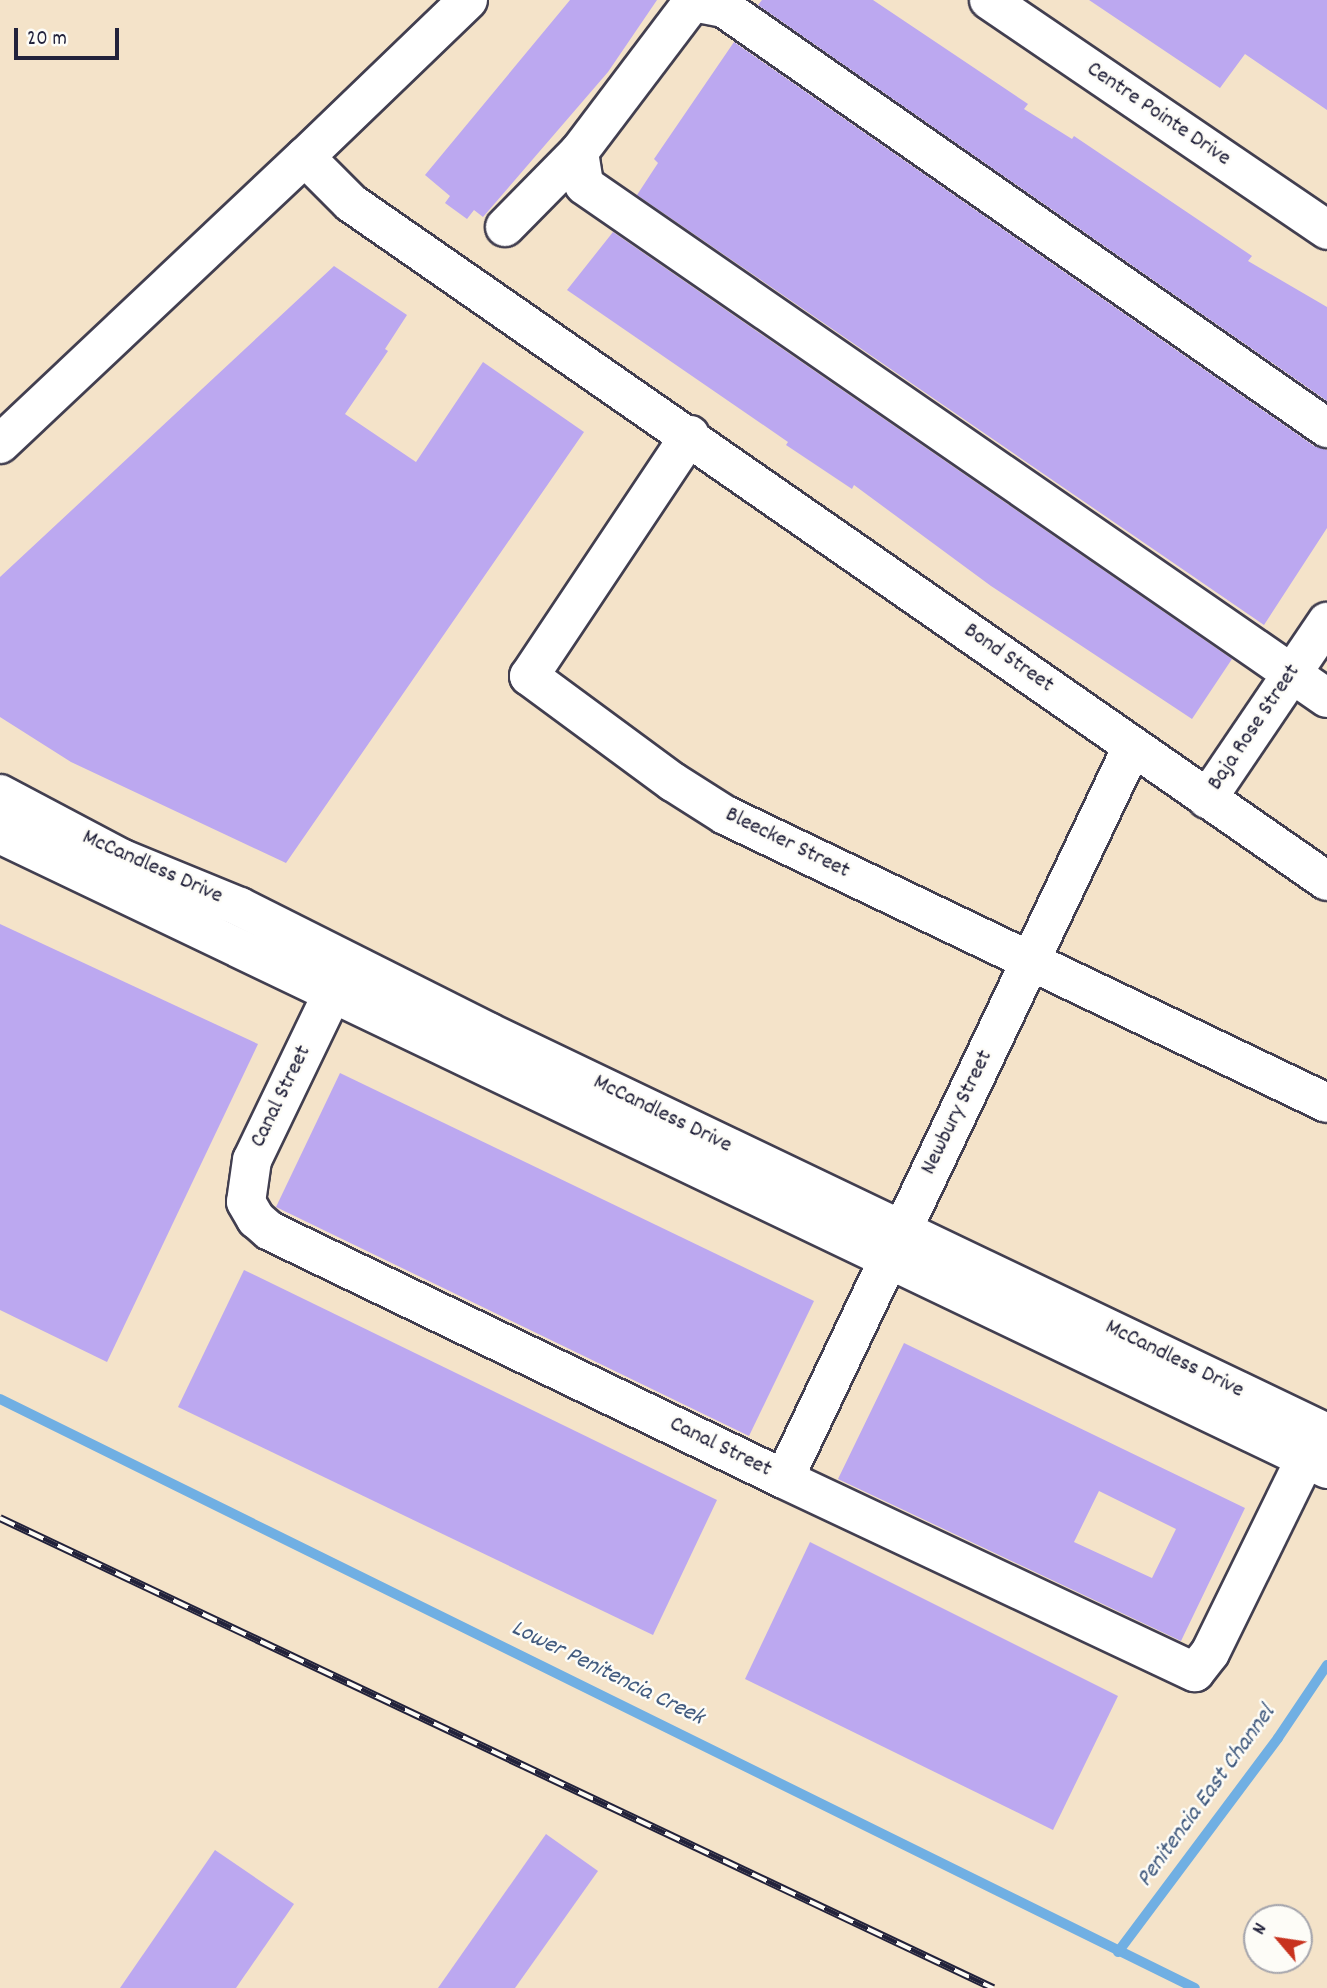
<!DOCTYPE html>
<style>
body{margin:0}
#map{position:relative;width:1327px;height:1988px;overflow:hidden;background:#f4e3c9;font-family:Dekko,sans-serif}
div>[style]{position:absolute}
.stream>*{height:10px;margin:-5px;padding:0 5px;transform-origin:5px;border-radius:5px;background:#70afe3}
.building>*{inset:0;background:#bca8f0}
.roads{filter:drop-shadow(2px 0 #423f50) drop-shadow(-2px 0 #423f50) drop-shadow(0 2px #423f50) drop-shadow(0 -2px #423f50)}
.minor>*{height:38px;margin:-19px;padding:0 19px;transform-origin:19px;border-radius:19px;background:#fff}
.major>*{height:38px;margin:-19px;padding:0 19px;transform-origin:19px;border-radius:19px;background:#fff}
.rail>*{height:8px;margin-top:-4px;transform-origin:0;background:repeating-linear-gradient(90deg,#fdfcf7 0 16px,#22223b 0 32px);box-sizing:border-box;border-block:2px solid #22223b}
span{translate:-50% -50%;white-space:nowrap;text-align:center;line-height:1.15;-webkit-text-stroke:5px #fdfcf7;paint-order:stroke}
.street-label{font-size:23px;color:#22223b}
.water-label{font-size:24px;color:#415a7e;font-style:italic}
.north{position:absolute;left:1243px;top:1904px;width:70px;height:70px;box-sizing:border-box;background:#fdfcf7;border:2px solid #a5a5ac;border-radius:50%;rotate:299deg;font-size:19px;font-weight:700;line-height:28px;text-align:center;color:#22223b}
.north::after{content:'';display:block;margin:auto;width:24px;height:32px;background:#c8321e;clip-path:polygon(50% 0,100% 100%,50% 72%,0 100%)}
.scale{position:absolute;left:14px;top:28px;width:105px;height:32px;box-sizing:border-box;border:4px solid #22223b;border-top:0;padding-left:9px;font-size:21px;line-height:24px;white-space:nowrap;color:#22223b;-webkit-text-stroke:5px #fdfcf7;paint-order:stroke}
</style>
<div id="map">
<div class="stream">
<div style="left:0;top:1399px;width:1332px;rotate:26.24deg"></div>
<div style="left:1118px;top:1952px;width:267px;rotate:-53.2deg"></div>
<div style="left:1278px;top:1738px;width:88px;rotate:-56.1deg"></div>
</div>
<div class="building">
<div style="clip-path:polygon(570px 0,657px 0,608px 72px,483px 217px,474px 210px,467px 219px,445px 203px,450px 196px,425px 175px)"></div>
<div style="clip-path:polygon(762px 0,873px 0,1028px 104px,1024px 109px,1072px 139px,1074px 136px,1252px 256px,1248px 261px,1327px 307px,1327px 401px,758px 5px)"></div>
<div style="clip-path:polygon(1089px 0,1327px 0,1327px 110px,1245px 54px,1220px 88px)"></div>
<div style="clip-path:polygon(734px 42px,1314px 446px,1327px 450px,1327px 528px,1264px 625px,637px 195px,658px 163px,654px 159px)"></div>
<div style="clip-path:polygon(613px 232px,1232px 659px,1192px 719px,991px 586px,854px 485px,852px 489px,786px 445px,788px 442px,567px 290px)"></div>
<div style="clip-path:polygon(334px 266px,407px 315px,385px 349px,388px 351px,345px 414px,416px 462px,483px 362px,584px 432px,286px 863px,71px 762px,0 717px,0 577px)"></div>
<div style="clip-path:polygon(0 924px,258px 1044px,107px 1362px,0 1310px)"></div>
<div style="clip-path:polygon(340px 1073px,814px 1301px,749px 1436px,276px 1207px)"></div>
<div style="clip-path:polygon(244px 1270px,717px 1500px,653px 1635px,178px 1407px)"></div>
<div style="clip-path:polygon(evenodd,904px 1343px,1245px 1508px,1181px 1641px,838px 1479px,904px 1343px,1099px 1491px,1176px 1529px,1152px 1578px,1074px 1542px,1099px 1491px)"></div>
<div style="clip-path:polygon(810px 1542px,1118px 1696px,1053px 1830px,745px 1679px)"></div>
<div style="clip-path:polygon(546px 1834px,598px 1871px,515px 1988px,438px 1988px)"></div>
<div style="clip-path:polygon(215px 1850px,294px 1904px,236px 1988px,120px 1988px)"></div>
</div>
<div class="roads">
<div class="minor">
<div style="left:468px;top:0;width:226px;rotate:136.1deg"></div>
<div style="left:305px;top:157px;width:65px;rotate:45deg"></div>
<div style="left:351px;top:203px;width:1188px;rotate:34.79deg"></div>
<div style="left:989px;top:0;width:409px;rotate:34.2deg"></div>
<div style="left:693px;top:2px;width:32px;rotate:11deg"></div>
<div style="left:724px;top:8px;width:735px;rotate:34.86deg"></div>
<div style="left:579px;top:152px;width:33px;rotate:81deg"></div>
<div style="left:584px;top:185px;width:903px;rotate:34.62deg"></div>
<div style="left:505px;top:227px;width:105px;rotate:-45.4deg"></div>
<div style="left:579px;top:152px;width:191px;rotate:-52.9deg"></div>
<div style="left:690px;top:435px;width:290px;rotate:123.7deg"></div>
<div style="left:529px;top:676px;width:179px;rotate:36.4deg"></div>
<div style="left:673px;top:782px;width:62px;rotate:32.4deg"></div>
<div style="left:725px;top:815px;width:667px;rotate:25.57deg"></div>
<div style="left:0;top:444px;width:419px;rotate:-43.3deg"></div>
<div style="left:1207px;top:799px;width:214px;rotate:-55.9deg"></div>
<div style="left:332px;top:994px;width:184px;rotate:115.7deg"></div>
<div style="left:252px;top:1160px;width:42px;rotate:98.1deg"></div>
<div style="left:246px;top:1202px;width:20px;rotate:60deg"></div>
<div style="left:256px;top:1219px;width:18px;rotate:41deg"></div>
<div style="left:270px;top:1231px;width:571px;rotate:25.76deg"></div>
<div style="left:784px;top:1479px;width:454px;rotate:25.2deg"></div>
<div style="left:1195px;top:1672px;width:24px;rotate:-52deg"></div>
<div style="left:1210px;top:1653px;width:216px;rotate:-63.9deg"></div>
<div style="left:784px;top:1479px;width:811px;rotate:-64.57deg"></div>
</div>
<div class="major">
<div style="left:0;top:794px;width:139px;rotate:27.9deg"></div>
<div style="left:123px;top:859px;width:126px;rotate:22.3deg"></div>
<div style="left:240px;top:907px;width:278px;rotate:26.7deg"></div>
<div style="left:488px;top:1032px;width:930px;rotate:25.55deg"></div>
<div style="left:0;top:834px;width:1471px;rotate:25.57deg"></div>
</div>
</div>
<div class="rail">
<div style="left:0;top:1518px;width:1099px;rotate:25.33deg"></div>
</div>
<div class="street-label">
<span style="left:1158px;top:115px;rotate:34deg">Centre Pointe Drive</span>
<span style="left:1008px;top:659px;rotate:35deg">Bond Street</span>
<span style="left:1255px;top:728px;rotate:-56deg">Baja Rose Street</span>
<span style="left:787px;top:844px;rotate:26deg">Bleecker Street</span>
<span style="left:152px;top:868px;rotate:24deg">McCandless Drive</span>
<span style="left:282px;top:1097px;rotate:-64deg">Canal Street</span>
<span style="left:958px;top:1113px;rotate:-64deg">Newbury Street</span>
<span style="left:662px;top:1115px;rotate:26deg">McCandless Drive</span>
<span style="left:1174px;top:1360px;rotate:26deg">McCandless Drive</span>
<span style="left:720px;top:1448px;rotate:26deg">Canal Street</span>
</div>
<div class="water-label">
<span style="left:607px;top:1674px;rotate:26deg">Lower Penitencia Creek</span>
<span style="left:1207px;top:1797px;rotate:-54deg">Penitencia East Channel</span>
</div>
<div class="north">N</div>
<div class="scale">20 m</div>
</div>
